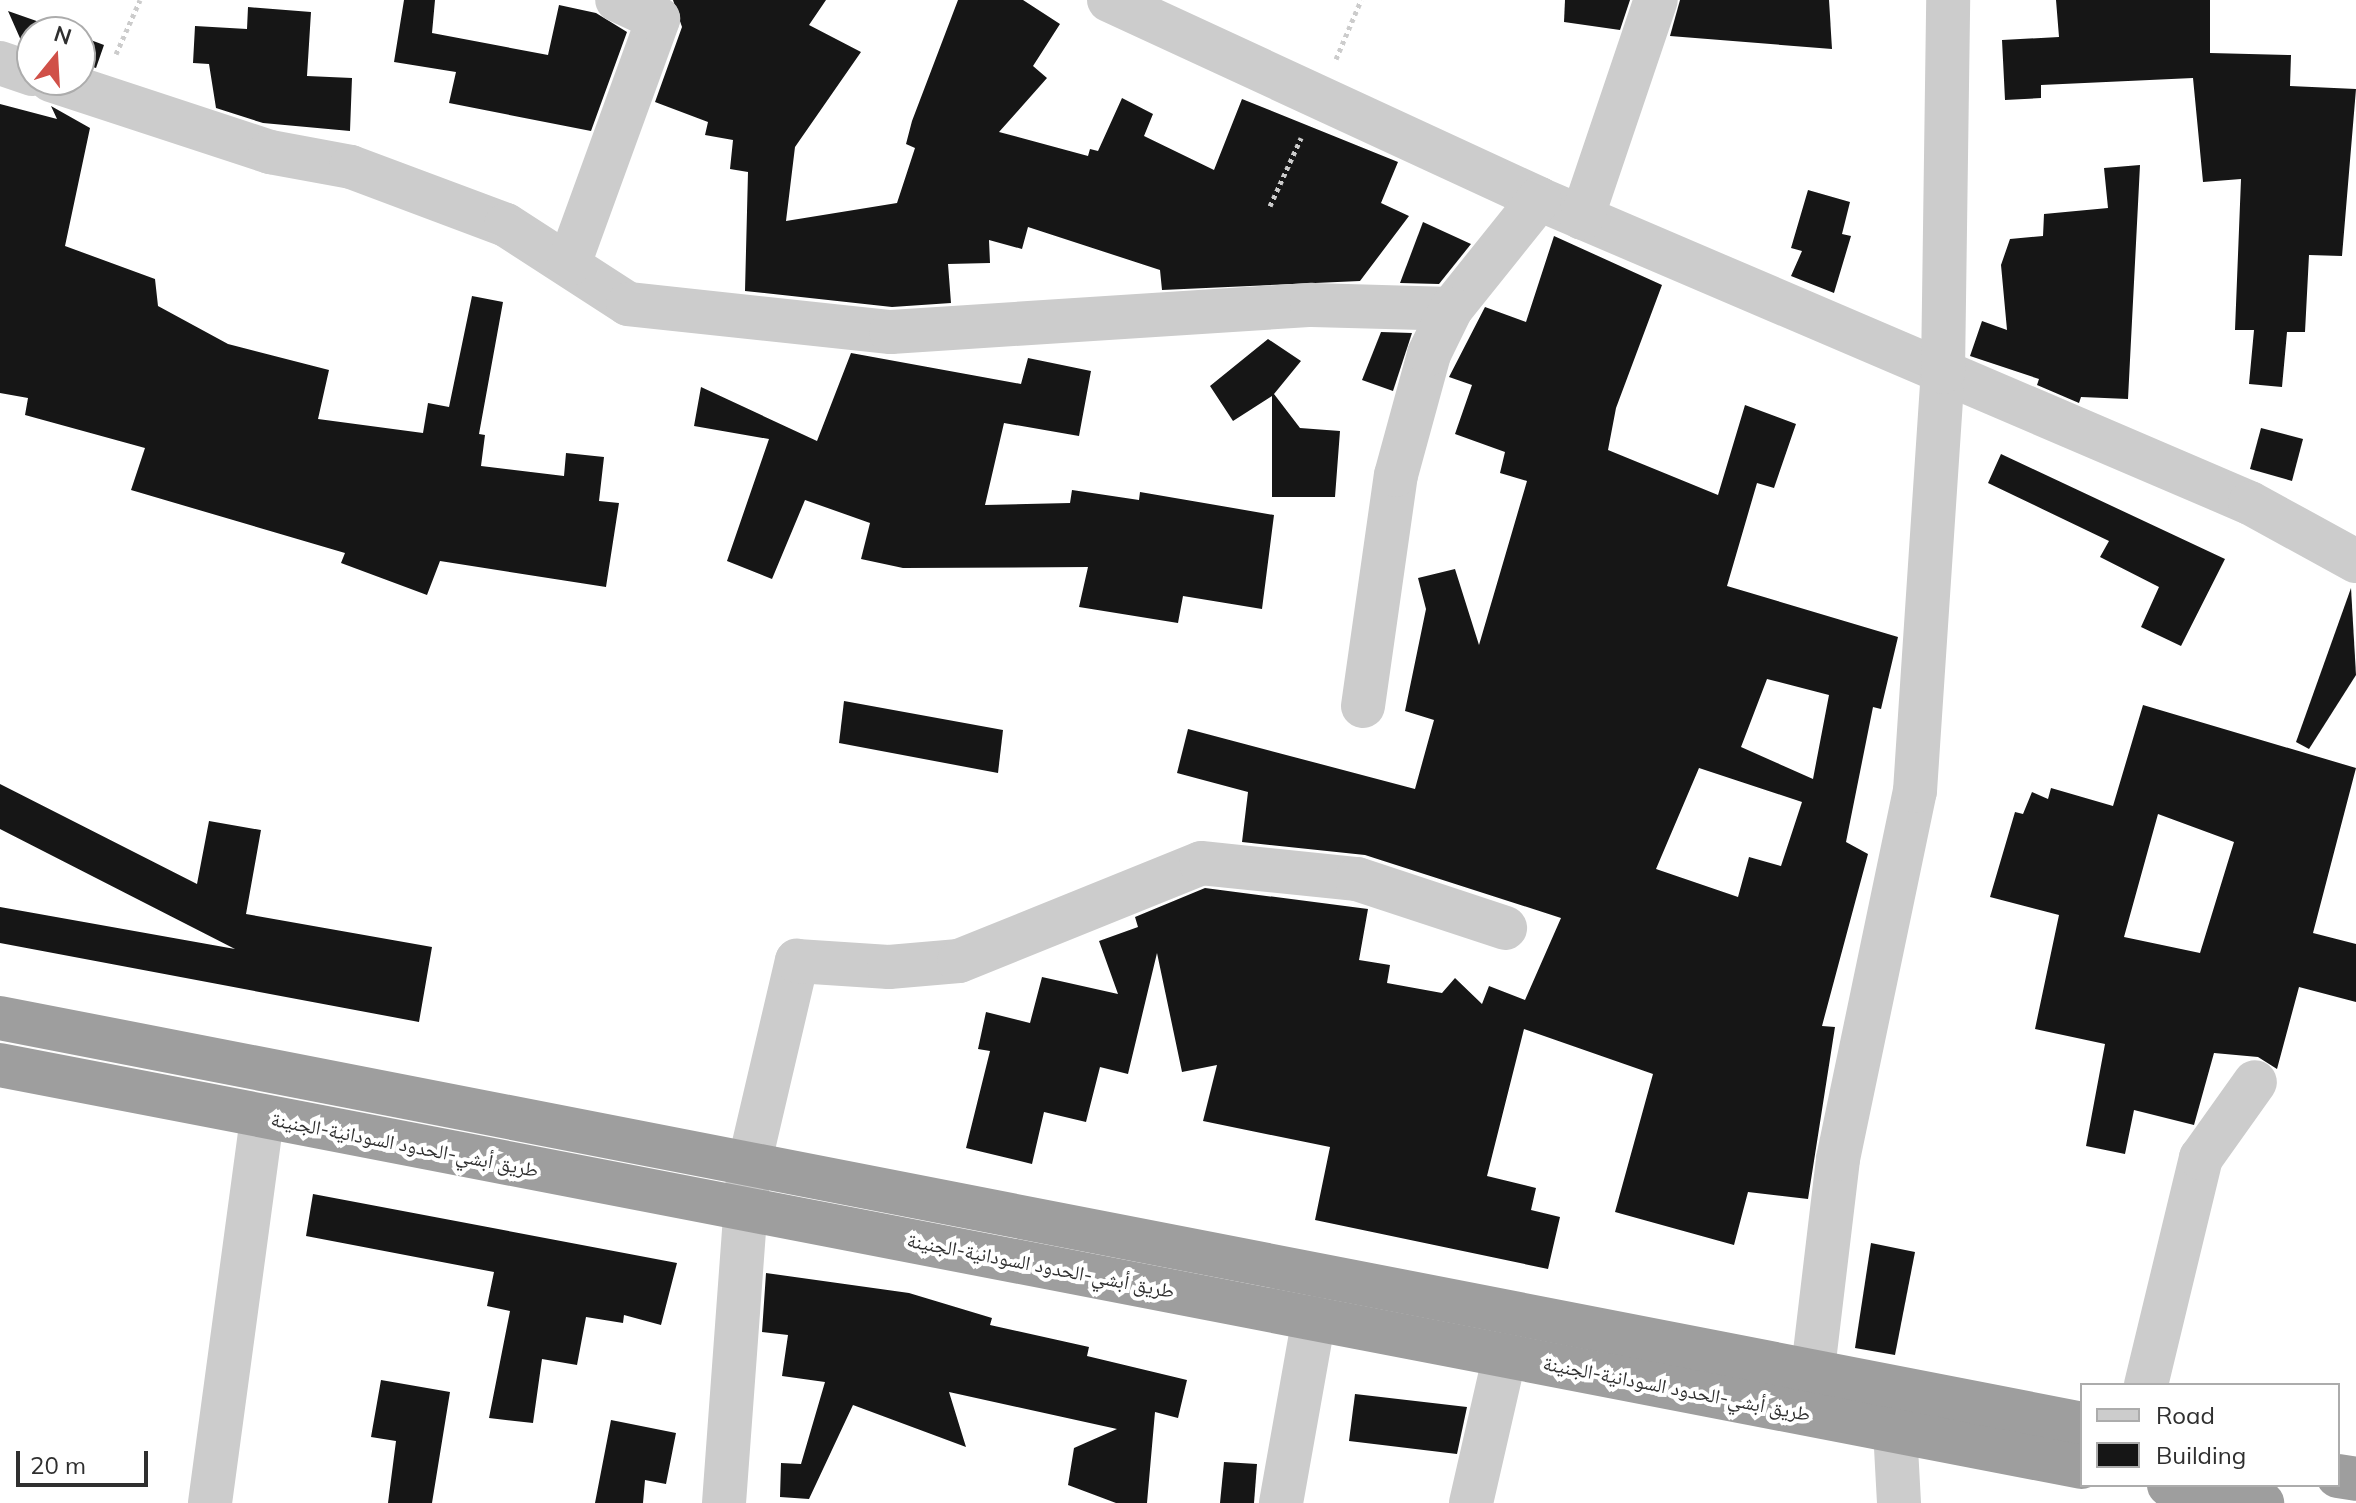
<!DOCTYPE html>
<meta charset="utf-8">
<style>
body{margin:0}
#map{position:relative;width:2356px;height:1503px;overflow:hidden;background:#fff;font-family:Mulish,"Noto Naskh Arabic",sans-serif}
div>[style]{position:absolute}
.building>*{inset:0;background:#161616}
.path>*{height:5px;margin-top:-2.5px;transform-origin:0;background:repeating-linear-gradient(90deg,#ccc 0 4px,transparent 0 8px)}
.minor>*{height:44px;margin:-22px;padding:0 22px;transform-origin:22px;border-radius:22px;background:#ccc}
.trunk>*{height:44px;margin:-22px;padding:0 22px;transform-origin:22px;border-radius:22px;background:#9e9e9e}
span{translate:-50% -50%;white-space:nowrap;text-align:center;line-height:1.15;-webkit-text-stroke:8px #fff;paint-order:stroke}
.street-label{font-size:20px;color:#2f2f2f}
.legend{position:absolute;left:2080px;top:1383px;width:260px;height:104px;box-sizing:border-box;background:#fff;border:2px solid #acacac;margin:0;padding:10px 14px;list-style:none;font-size:24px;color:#2f2f2f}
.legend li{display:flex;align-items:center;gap:16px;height:40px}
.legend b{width:40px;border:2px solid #acacac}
.north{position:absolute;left:16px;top:16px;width:80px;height:80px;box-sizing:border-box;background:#fff;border:2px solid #acacac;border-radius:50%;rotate:18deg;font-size:22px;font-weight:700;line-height:32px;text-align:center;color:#2f2f2f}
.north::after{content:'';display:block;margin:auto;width:28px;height:36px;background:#d05048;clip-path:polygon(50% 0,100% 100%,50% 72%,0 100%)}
.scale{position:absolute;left:16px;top:1451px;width:132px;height:36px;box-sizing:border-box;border:4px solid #2f2f2f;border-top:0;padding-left:10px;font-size:24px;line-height:28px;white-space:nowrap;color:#2f2f2f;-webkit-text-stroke:6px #fff;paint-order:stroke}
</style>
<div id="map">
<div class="building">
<div style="clip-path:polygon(404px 0,435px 0,432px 33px,548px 55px,559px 5px,596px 13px,627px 32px,591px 131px,449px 103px,456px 72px,394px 62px)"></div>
<div style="clip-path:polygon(673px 0,826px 0,809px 25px,861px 52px,795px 147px,786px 221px,897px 203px,915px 148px,906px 144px,912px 121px,958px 0,1023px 0,1060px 24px,1033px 66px,1047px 78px,999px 132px,1088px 156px,1090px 149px,1098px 151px,1122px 98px,1153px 114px,1144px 136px,1214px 170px,1242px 99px,1398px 162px,1381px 203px,1409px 216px,1360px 281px,1162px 290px,1160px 270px,1028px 227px,1022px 249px,989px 240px,990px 263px,948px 264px,951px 303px,892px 307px,745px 291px,748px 172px,730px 169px,733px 140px,705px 135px,708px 122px,655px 102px,682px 27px)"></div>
<div style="clip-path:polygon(1565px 0,1630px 0,1620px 30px,1564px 22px)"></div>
<div style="clip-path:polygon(1680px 0,1829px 0,1832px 49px,1670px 36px)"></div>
<div style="clip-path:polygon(2056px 0,2210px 0,2210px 53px,2291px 55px,2290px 86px,2356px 89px,2342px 256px,2309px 255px,2305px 332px,2287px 332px,2282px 387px,2249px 384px,2254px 330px,2235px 330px,2241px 179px,2203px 182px,2193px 78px,2041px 85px,2041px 98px,2005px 100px,2002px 40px,2059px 37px)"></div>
<div style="clip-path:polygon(248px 7px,311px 12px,307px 76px,352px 78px,350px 131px,263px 123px,216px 108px,209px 64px,193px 63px,195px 26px,247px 29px)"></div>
<div style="clip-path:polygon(8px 11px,68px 32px,32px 32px,32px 48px,23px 45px)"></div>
<div style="clip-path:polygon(80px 36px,104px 45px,96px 68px,80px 63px)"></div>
<div style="clip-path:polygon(0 104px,57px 119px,51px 106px,90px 128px,65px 246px,155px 279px,158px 306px,228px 344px,329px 370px,318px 419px,423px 433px,428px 403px,449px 407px,472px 296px,503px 302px,479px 434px,485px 435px,481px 466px,564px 476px,566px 453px,604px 457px,599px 501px,619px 503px,606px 587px,440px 561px,427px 595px,341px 563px,345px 553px,131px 490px,145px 448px,25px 415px,28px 398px,0 393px)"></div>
<div style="clip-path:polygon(2140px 165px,2128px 399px,2081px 397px,2079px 403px,2037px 385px,2039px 379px,1970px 356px,1982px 321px,2007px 330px,2001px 265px,2010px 239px,2043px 236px,2044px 214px,2108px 208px,2104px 168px)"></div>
<div style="clip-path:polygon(1808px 190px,1850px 202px,1842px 234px,1851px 236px,1834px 293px,1791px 276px,1802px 251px,1791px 248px)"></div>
<div style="clip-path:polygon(1423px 222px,1471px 244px,1439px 284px,1400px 283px)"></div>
<div style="clip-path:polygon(evenodd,1554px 236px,1662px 285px,1616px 408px,1608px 450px,1718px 495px,1745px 405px,1796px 424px,1774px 488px,1757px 483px,1727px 586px,1898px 637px,1881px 709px,1873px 707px,1846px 842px,1868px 854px,1822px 1026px,1835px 1027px,1808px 1199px,1748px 1192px,1734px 1245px,1615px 1212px,1653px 1074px,1524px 1029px,1487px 1176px,1536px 1188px,1531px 1210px,1560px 1217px,1548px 1269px,1315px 1220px,1330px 1147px,1203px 1121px,1217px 1065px,1182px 1072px,1157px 953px,1128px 1074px,1100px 1067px,1086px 1122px,1044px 1112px,1032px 1164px,966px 1148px,990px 1051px,978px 1049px,986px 1012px,1030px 1023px,1042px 977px,1118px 994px,1099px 941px,1138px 927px,1135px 917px,1205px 888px,1368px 909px,1359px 960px,1390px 965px,1387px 983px,1442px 993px,1455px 978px,1482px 1004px,1489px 986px,1525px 1000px,1561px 918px,1365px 855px,1242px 842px,1248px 792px,1177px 773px,1188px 729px,1415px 789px,1434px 720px,1405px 711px,1426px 609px,1418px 578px,1455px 569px,1479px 645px,1527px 481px,1500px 473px,1505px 452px,1455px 434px,1472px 385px,1449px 377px,1485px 307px,1526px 322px,1554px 236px,1767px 679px,1829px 695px,1813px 779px,1741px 747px,1767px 679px,1554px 236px,1699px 768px,1802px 802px,1781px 866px,1749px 857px,1738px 897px,1656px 869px,1699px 768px)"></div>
<div style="clip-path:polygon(1381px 332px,1412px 333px,1393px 391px,1362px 380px)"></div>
<div style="clip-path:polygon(1268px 339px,1301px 361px,1274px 394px,1300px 428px,1340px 431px,1335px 497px,1272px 497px,1272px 396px,1233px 421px,1210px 386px)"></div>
<div style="clip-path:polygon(851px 353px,1021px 384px,1028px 358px,1091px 371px,1079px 436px,1004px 423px,985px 505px,1070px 503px,1072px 490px,1139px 500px,1140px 492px,1274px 515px,1262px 609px,1183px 596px,1178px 623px,1079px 607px,1088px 567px,903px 568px,861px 559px,870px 523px,805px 500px,772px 579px,727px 561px,769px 439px,694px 426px,701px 387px,817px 441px)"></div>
<div style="clip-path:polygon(2261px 428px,2303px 439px,2292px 481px,2250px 469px)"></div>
<div style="clip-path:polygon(2001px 454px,2225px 559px,2181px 646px,2141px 627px,2159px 587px,2100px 557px,2109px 541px,1988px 483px)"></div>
<div style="clip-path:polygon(2351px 588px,2356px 675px,2309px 749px,2296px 742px)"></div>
<div style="clip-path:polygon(844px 701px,1003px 730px,998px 773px,839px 743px)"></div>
<div style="clip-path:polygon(evenodd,2143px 705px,2356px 768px,2313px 933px,2356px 944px,2356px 1002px,2299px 987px,2277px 1069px,2258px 1057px,2214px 1053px,2194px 1125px,2134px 1110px,2125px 1154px,2086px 1146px,2105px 1044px,2035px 1029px,2059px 915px,1990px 897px,2015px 812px,2023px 814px,2032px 792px,2048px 799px,2051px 788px,2113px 806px,2143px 705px,2158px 814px,2234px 842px,2200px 953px,2124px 937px,2158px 814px)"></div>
<div style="clip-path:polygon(0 784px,197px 884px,209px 821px,261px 830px,246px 914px,432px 947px,419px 1022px,0 943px,0 907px,235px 949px,0 829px)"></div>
<div style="clip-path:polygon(313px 1194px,677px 1263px,661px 1325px,624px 1315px,623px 1323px,586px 1317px,577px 1365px,542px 1359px,533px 1423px,489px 1418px,510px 1311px,487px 1306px,494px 1272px,306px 1236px)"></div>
<div style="clip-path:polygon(1871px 1243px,1915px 1252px,1895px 1355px,1855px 1348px)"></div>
<div style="clip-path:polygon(766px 1273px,909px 1293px,992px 1318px,990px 1325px,1089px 1347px,1087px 1356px,1187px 1380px,1178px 1418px,1155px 1412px,1147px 1503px,1116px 1503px,1068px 1485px,1074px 1448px,1117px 1429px,949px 1392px,966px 1447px,853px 1405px,809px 1499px,780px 1497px,781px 1463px,801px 1464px,825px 1382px,782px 1376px,788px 1335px,762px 1332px)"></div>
<div style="clip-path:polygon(381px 1380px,450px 1392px,432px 1503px,388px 1503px,396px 1441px,371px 1437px)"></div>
<div style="clip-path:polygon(1355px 1394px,1467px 1407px,1457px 1454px,1349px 1441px)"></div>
<div style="clip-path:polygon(611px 1420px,676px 1433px,666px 1484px,645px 1480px,643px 1503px,595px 1503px)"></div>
<div style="clip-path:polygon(1224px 1462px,1257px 1464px,1254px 1503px,1220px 1503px)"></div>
</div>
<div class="path">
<div style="left:116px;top:54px;width:59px;rotate:-66deg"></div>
<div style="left:1336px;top:59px;width:64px;rotate:-67deg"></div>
<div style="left:1270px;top:206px;width:75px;rotate:-65.5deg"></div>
</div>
<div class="minor">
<div style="left:1109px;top:0;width:474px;rotate:24.8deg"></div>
<div style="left:1539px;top:199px;width:773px;rotate:23.15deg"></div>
<div style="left:2250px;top:503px;width:121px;rotate:28.7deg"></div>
<div style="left:0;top:63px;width:34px;rotate:19deg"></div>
<div style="left:51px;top:80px;width:231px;rotate:18.2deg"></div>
<div style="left:270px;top:152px;width:82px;rotate:10.5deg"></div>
<div style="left:351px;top:167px;width:165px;rotate:20.5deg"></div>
<div style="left:506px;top:225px;width:145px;rotate:32.9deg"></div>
<div style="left:628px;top:304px;width:264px;rotate:6.1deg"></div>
<div style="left:891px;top:332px;width:422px;rotate:-3.7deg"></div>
<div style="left:1312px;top:305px;width:139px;rotate:1.6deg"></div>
<div style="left:1451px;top:309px;width:141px;rotate:-51.3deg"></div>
<div style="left:1582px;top:218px;width:230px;rotate:-71.3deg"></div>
<div style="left:569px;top:264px;width:261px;rotate:-70deg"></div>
<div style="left:658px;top:19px;width:45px;rotate:-155.1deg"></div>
<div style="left:1363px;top:706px;width:233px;rotate:-81.9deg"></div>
<div style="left:1396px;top:475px;width:125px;rotate:-74.7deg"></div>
<div style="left:1429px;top:354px;width:50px;rotate:-63.9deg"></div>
<div style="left:2146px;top:1385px;width:234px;rotate:-76.4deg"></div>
<div style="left:2201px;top:1158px;width:93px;rotate:-54.6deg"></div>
<div style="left:1808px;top:1411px;width:254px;rotate:-83.2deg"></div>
<div style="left:1838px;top:1159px;width:376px;rotate:-78.2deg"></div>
<div style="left:1915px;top:791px;width:420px;rotate:-86.2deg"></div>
<div style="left:1943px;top:372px;width:372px;rotate:-89.2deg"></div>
<div style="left:210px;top:1503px;width:389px;rotate:-82.3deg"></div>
<div style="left:724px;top:1503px;width:339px;rotate:-85.8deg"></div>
<div style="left:749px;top:1165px;width:210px;rotate:-76.8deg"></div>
<div style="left:797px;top:961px;width:92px;rotate:3.7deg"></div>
<div style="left:889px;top:967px;width:70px;rotate:-4.9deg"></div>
<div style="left:959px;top:961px;width:261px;rotate:-22deg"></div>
<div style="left:1201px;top:863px;width:157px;rotate:5.9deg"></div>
<div style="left:1357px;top:879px;width:156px;rotate:18.3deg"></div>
<div style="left:1281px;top:1503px;width:188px;rotate:-79.9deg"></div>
<div style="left:1471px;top:1503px;width:152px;rotate:-77.1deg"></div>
<div style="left:1899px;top:1503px;width:74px;rotate:-93.1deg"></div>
<div style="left:1895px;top:1429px;width:36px;rotate:-80deg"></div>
</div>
<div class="trunk">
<div style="left:0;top:1018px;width:2121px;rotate:11.03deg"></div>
<div style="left:0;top:1065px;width:2120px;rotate:10.93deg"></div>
<div style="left:2338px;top:1476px;width:18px;rotate:9deg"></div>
<div style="left:2169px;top:1485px;width:95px;rotate:11deg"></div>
</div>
<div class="street-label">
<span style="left:405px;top:1144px;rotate:11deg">طريق أبشي-الحدود السودانية-الجنينة</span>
<span style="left:1041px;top:1265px;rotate:11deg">طريق أبشي-الحدود السودانية-الجنينة</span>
<span style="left:1677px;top:1388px;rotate:11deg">طريق أبشي-الحدود السودانية-الجنينة</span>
</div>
<ul class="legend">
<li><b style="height:10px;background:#ccc"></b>Road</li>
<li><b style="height:22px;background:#161616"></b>Building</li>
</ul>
<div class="north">N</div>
<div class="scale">20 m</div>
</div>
